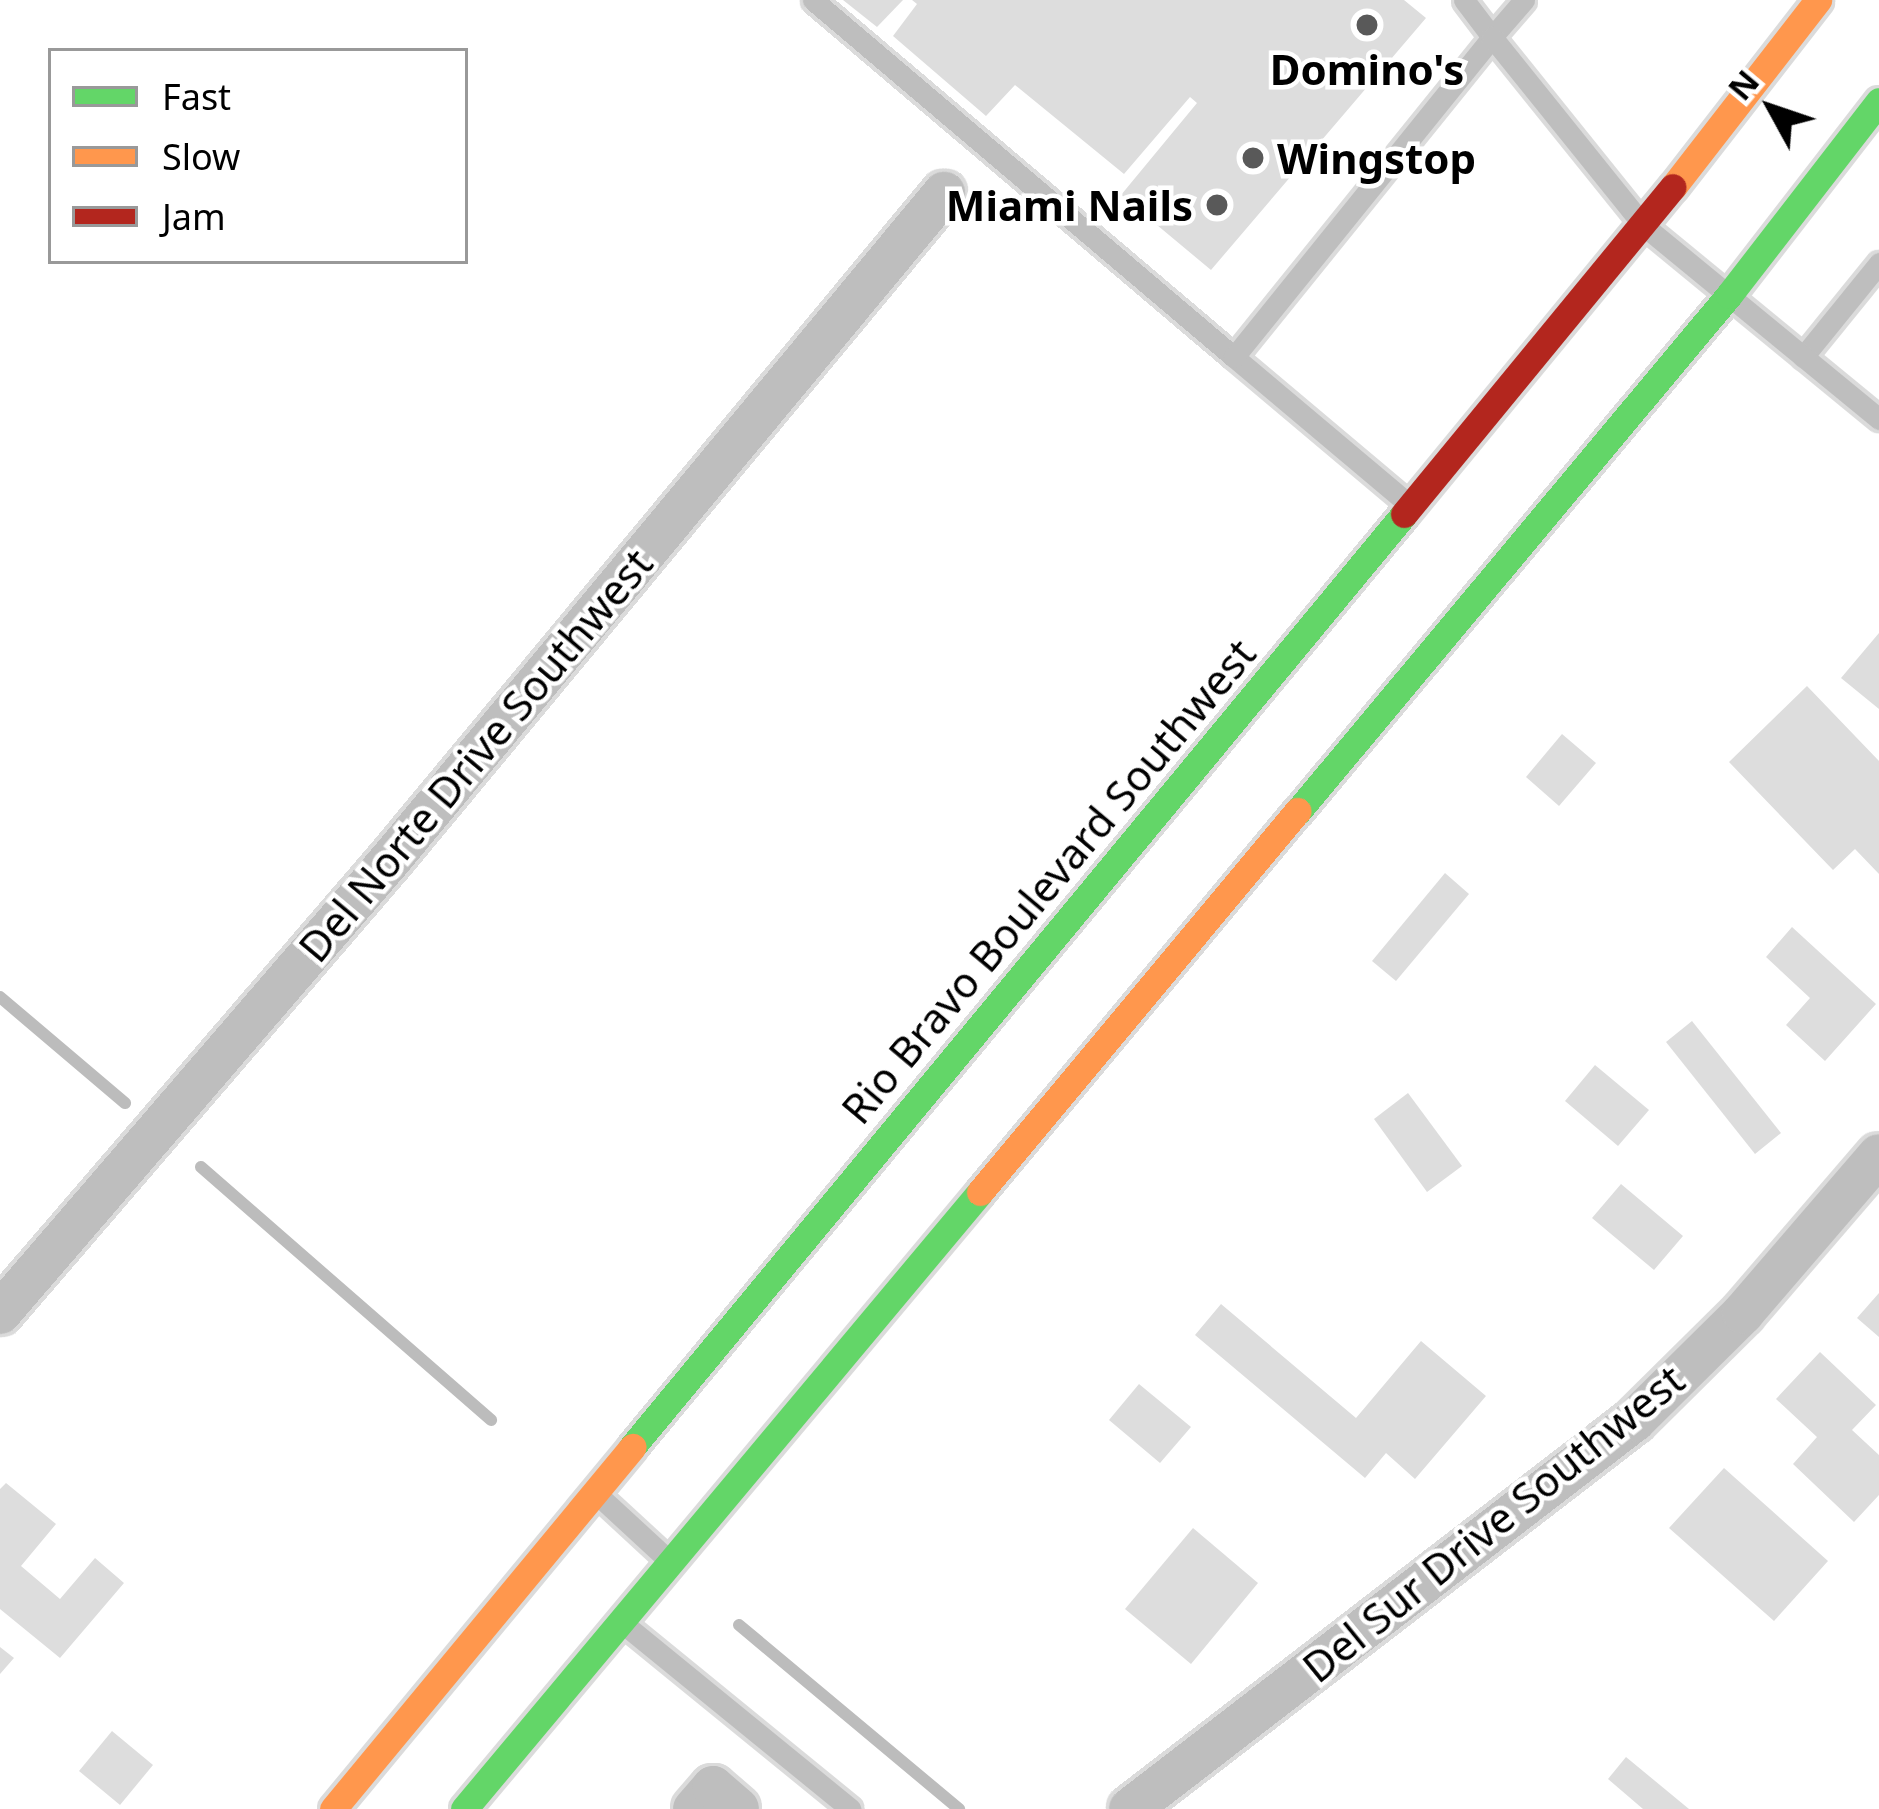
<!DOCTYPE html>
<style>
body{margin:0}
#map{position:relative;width:1879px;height:1809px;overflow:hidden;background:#fff;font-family:"Noto Sans",sans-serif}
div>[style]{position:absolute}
.stream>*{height:12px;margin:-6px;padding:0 6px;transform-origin:6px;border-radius:6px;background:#bcbcbc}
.building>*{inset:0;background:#ddd}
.roads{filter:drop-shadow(3px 0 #dbdbdb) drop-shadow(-3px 0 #dbdbdb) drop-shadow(0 3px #dbdbdb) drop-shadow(0 -3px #dbdbdb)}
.lane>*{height:21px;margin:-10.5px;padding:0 10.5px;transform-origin:10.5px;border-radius:10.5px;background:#bebebe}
.street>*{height:42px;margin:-21px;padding:0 21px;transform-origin:21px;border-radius:21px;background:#bebebe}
.fast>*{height:27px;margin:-13.5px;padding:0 13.5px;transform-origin:13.5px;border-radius:13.5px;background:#63d668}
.slow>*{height:27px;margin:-13.5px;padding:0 13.5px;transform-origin:13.5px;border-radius:13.5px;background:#ff974d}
.jam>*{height:27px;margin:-13.5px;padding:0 13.5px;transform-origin:13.5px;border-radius:13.5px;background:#b3261e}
.dots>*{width:33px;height:33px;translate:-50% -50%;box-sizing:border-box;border:6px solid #fff;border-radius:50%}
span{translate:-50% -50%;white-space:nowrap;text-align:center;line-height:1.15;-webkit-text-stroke:9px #fff;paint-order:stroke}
.poi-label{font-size:42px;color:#000;font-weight:700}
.left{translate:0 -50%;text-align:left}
.right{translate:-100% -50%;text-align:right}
.street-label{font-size:42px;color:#000}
.legend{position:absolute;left:48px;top:48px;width:420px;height:216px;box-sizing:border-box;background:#fff;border:3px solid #999;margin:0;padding:15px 21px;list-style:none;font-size:36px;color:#000}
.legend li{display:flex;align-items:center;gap:24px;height:60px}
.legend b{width:60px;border:3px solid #999}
.north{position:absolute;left:1711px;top:48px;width:120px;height:120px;-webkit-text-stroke:9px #fff;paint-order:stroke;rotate:310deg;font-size:33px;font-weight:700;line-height:48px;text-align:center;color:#000}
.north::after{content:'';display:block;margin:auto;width:42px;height:54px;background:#000;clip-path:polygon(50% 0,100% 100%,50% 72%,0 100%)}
</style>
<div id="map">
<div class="stream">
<div style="left:0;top:997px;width:164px;rotate:40.3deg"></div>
<div style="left:201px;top:1167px;width:385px;rotate:41.1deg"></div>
<div style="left:739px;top:1625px;width:287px;rotate:39.9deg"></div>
</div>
<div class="building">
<div style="clip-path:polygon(843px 0,903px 0,877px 27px)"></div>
<div style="clip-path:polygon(912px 0,1404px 0,1426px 18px,1211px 270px,1121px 195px,1197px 103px,1190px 97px,1124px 174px,1015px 85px,986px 116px,893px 36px,917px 4px)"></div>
<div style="clip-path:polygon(1879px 633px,1879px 709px,1841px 678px)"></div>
<div style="clip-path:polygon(1807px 686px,1879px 761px,1879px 874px,1855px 849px,1833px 870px,1729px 762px)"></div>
<div style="clip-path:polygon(1562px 734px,1596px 763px,1559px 806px,1526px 777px)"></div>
<div style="clip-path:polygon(1445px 873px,1469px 894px,1396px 981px,1372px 961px)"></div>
<div style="clip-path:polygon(1792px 927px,1876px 1004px,1825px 1061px,1786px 1025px,1810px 998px,1766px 957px)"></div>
<div style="clip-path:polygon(1692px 1021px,1781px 1133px,1755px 1154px,1666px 1042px)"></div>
<div style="clip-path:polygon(1595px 1065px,1649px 1110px,1618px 1146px,1565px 1101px)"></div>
<div style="clip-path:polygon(1408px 1093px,1462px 1166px,1427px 1192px,1374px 1119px)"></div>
<div style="clip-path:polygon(1621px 1184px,1683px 1236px,1654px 1270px,1592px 1218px)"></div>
<div style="clip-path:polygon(1879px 1293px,1879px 1337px,1857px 1318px)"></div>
<div style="clip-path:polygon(1221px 1304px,1356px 1418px,1421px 1341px,1486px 1396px,1415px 1479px,1386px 1453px,1365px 1478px,1195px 1335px)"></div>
<div style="clip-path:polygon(1820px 1352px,1876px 1405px,1852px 1430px,1879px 1455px,1879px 1495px,1854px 1522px,1793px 1464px,1817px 1437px,1776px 1399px)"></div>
<div style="clip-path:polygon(1139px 1384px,1191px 1427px,1160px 1463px,1109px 1420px)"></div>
<div style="clip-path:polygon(1724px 1468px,1828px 1561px,1774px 1621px,1669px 1528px)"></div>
<div style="clip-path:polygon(6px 1483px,56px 1524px,21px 1566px,60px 1599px,95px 1558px,124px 1583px,60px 1658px,0 1609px,0 1489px)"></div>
<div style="clip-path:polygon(1193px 1528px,1258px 1583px,1191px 1664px,1125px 1609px)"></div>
<div style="clip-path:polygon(0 1647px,14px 1658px,0 1674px)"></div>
<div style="clip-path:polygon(112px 1731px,153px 1765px,120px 1805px,79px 1771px)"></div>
<div style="clip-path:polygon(1626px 1757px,1689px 1809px,1643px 1809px,1608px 1779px)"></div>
</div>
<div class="roads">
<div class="lane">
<div style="left:813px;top:0;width:552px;rotate:40.3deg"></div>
<div style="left:1464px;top:0;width:46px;rotate:52.9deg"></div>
<div style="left:1492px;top:37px;width:49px;rotate:-49.1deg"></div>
<div style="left:1803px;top:357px;width:121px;rotate:-51deg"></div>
<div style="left:1405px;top:501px;width:224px;rotate:-139.9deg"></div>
<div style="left:1234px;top:357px;width:411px;rotate:-51.1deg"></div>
<div style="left:1492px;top:37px;width:241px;rotate:51.2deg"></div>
<div style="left:1643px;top:225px;width:306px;rotate:39.4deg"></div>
<div style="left:600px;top:1497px;width:88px;rotate:42.7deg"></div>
<div style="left:625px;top:1625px;width:291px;rotate:39.2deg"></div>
</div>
<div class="street">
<div style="left:0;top:1313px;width:599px;rotate:-49.26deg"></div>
<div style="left:391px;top:859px;width:866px;rotate:-50.3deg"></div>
<div style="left:694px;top:1809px;width:29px;rotate:-49deg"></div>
<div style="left:713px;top:1787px;width:33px;rotate:41deg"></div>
<div style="left:1130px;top:1809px;width:636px;rotate:-37.59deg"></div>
<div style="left:1634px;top:1421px;width:153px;rotate:-44.7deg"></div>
<div style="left:1743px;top:1313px;width:208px;rotate:-49.3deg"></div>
</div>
<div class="fast">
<div style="left:1298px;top:811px;width:672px;rotate:-50.13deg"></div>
<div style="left:1729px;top:295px;width:245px;rotate:-52.3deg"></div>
<div style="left:632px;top:1447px;width:1211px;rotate:-50.39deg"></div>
<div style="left:464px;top:1809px;width:804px;rotate:-50.09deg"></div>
</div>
<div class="slow">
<div style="left:1673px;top:187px;width:237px;rotate:-52.2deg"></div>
<div style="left:980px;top:1192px;width:496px;rotate:-50.2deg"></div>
<div style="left:333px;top:1809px;width:470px;rotate:-50.4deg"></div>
</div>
<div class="jam">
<div style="left:1404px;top:514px;width:423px;rotate:-50.6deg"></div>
</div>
</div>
<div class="dots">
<div style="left:1367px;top:25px;background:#595959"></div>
<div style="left:1253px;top:158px;background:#595959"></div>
<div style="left:1217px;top:205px;background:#595959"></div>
</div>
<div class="poi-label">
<span style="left:1367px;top:69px">Domino's</span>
<span class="left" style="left:1277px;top:158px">Wingstop</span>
<span class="right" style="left:1193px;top:205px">Miami Nails</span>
</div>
<div class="street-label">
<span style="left:475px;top:755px;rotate:-50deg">Del Norte Drive Southwest</span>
<span style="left:1048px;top:881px;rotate:-50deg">Rio Bravo Boulevard Southwest</span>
<span style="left:1493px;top:1523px;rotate:-39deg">Del Sur Drive Southwest</span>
</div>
<ul class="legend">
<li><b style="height:15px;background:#63d668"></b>Fast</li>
<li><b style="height:15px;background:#ff974d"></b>Slow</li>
<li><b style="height:15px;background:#b3261e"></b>Jam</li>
</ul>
<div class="north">N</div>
</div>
